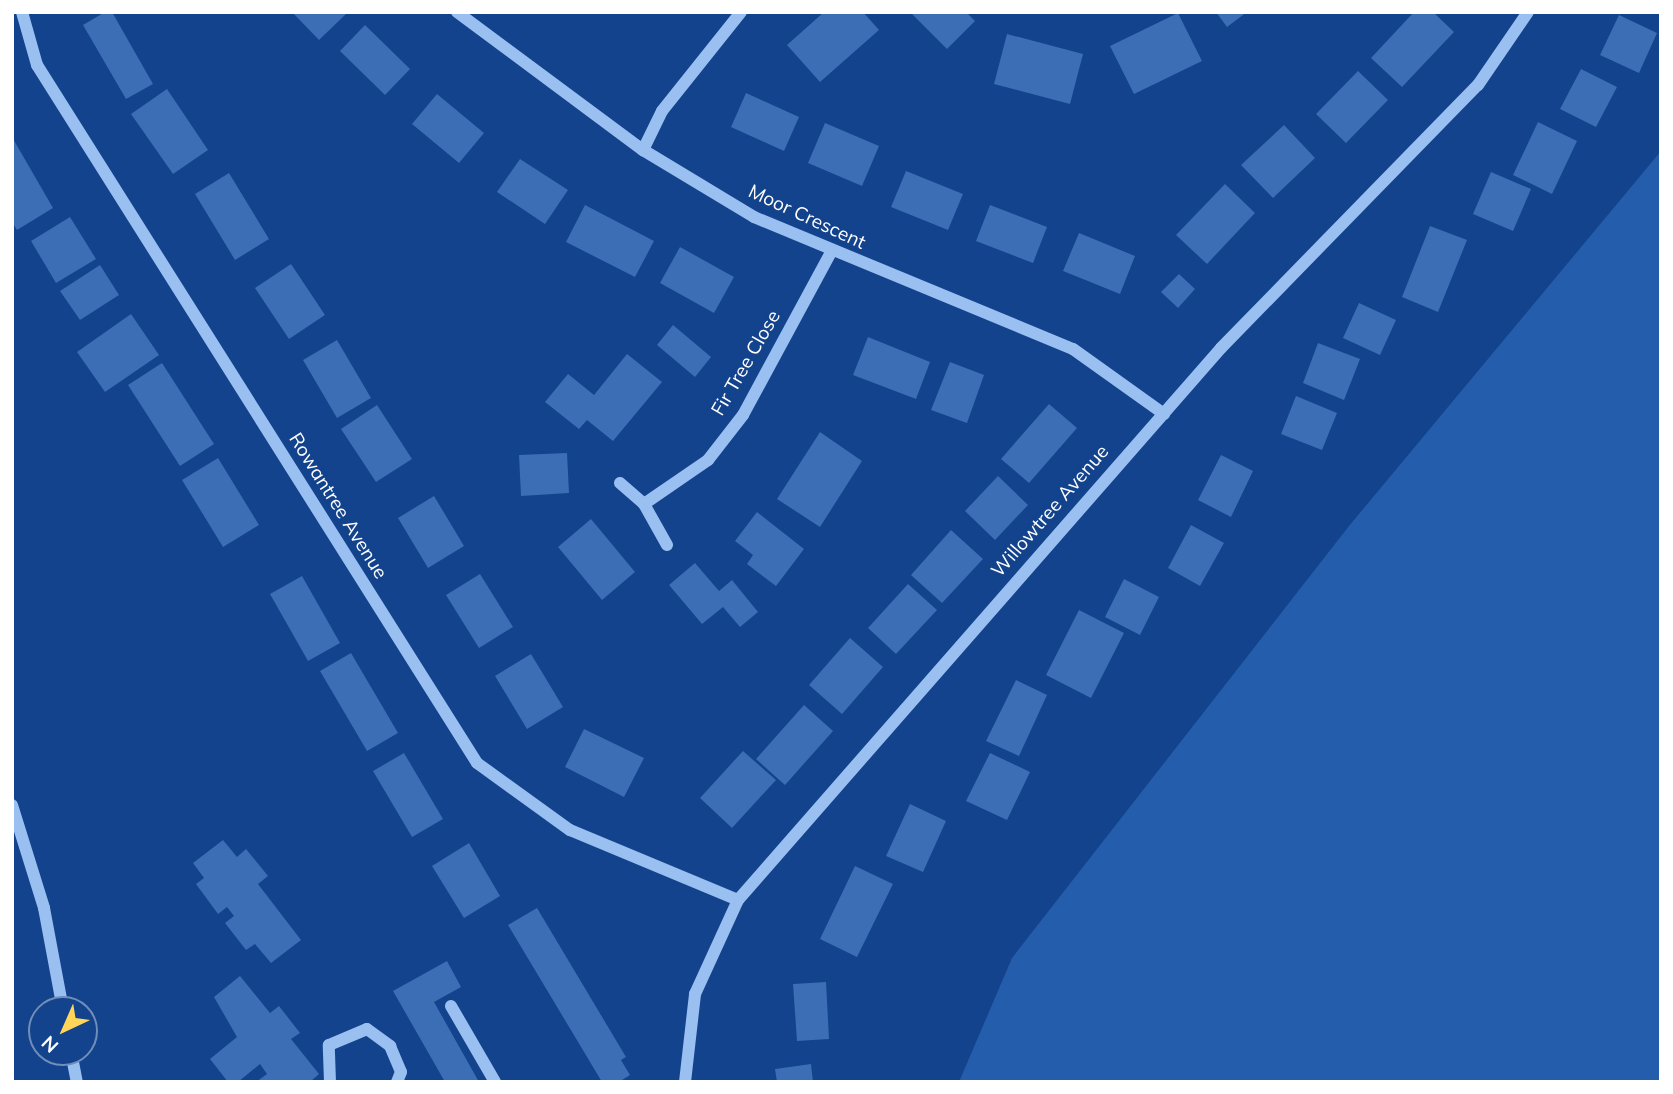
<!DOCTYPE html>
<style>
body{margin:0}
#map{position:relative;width:1673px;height:1094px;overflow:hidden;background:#12438c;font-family:Mulish,sans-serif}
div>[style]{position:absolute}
.green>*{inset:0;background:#245dab}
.building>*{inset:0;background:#3b6eb5}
.minor>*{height:12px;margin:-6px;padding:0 6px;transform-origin:6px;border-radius:6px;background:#9abff1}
span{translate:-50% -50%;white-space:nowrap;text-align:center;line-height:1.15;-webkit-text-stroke:6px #12438c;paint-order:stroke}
.street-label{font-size:19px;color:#fff}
.frame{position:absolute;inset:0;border:14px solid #fff;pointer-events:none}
.north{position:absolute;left:28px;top:996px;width:70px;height:70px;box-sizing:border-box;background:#12438c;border:2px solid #718eba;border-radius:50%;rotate:224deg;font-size:19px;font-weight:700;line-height:28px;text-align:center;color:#fff}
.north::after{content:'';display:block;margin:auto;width:24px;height:32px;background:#ffd55a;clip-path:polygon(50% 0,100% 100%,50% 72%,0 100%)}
</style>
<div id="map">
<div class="green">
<div style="clip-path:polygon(1661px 151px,1661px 1082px,959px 1082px,1012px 958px,1349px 526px)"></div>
</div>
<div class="building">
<div style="clip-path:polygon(105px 12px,112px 12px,153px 84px,126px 99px,83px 25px)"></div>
<div style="clip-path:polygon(292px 12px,344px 12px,346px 14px,319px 40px)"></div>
<div style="clip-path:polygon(824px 12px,863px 12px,879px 30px,820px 82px,787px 45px)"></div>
<div style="clip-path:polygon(910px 12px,966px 12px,975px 21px,947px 49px)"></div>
<div style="clip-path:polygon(1216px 12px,1247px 12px,1227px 27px)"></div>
<div style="clip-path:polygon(1414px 12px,1433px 12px,1454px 32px,1402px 87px,1371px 58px)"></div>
<div style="clip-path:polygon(1178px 13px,1202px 61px,1134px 94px,1110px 46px)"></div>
<div style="clip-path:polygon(1619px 15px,1657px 33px,1639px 73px,1600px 55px)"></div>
<div style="clip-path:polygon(365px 25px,410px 69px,385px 95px,340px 51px)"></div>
<div style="clip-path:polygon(1007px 34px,1083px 54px,1070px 104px,994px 84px)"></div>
<div style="clip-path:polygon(1581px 69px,1617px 87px,1596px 127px,1560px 109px)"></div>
<div style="clip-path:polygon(1358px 71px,1388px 100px,1346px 143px,1316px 114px)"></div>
<div style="clip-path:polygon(167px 89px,208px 150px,173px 174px,131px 114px)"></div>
<div style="clip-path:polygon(746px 93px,799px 117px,784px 151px,731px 127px)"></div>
<div style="clip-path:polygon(437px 94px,484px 133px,459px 163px,412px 124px)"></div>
<div style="clip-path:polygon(1538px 122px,1577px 141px,1552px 194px,1513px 175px)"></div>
<div style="clip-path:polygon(825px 123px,879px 146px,862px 186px,808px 163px)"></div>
<div style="clip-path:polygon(1284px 125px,1315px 158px,1273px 198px,1241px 165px)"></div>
<div style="clip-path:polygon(12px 137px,53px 208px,17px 230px,12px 222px)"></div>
<div style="clip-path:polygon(520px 159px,568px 190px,545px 224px,497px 192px)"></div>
<div style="clip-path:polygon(906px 171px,963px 194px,948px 230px,891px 207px)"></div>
<div style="clip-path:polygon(1491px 172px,1531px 189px,1513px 231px,1473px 214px)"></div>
<div style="clip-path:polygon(229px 173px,269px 239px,235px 260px,195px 194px)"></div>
<div style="clip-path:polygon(1225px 184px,1255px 213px,1207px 264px,1176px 235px)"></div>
<div style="clip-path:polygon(585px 205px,654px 241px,635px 277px,566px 242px)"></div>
<div style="clip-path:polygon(990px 205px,1047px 227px,1033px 263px,976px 241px)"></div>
<div style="clip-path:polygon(70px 217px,96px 259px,56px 283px,31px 241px)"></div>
<div style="clip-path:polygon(1430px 226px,1467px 240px,1438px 312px,1402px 297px)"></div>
<div style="clip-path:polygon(1079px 233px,1135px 256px,1120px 294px,1063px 271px)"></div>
<div style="clip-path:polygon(680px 247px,734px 277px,714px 313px,660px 283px)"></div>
<div style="clip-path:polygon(291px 264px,325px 315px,289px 339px,255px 288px)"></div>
<div style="clip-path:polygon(100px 265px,119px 295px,80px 320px,60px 291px)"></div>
<div style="clip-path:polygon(1179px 274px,1195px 289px,1178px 308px,1161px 292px)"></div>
<div style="clip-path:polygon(1359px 303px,1396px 320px,1380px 355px,1343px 338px)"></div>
<div style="clip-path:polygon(131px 314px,159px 355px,105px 392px,77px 352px)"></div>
<div style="clip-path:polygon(673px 325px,711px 357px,695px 377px,657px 345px)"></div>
<div style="clip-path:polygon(868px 337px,930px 362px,916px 399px,853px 375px)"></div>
<div style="clip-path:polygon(337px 340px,371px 398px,337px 418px,303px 360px)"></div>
<div style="clip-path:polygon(1318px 343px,1360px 359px,1344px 400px,1303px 383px)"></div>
<div style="clip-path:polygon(627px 354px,662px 382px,613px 441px,587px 420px,579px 429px,545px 402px,568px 374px,594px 395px)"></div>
<div style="clip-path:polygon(950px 362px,984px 375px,967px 423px,931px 410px)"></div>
<div style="clip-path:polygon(162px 363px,214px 444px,180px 466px,128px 385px)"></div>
<div style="clip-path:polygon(1296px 396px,1337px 413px,1322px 450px,1281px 434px)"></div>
<div style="clip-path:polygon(1049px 404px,1077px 428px,1029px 483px,1001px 459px)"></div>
<div style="clip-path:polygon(377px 405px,412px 459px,376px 482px,341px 429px)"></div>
<div style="clip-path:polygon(820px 432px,862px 461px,820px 527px,777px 499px)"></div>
<div style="clip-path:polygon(567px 453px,569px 493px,521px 496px,519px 455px)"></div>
<div style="clip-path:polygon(1221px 455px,1253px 471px,1231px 517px,1198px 500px)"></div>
<div style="clip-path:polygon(218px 458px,259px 525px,223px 547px,182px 480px)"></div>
<div style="clip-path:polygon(998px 476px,1028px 505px,995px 540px,965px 511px)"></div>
<div style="clip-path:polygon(434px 496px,464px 546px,428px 568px,398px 518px)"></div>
<div style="clip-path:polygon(757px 512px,804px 549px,776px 586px,747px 564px,753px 555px,735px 541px)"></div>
<div style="clip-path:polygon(591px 519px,635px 572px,602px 600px,558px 547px)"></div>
<div style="clip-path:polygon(1191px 525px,1224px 543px,1200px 586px,1168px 568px)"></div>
<div style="clip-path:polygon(951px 530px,983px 559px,942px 603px,911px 575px)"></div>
<div style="clip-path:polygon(695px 563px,719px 591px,732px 580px,758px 612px,740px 627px,723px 607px,702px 624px,669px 585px)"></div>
<div style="clip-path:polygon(480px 574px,513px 627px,479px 648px,446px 595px)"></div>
<div style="clip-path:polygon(302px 576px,340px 643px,308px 661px,270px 594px)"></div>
<div style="clip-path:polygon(1124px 579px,1159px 597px,1140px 635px,1105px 617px)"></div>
<div style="clip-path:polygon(908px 584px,937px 610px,896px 654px,868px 628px)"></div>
<div style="clip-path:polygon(1079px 610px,1124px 633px,1091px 698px,1046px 675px)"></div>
<div style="clip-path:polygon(850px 638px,883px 667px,842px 714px,809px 685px)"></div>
<div style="clip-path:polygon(351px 653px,398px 733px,367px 751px,320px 671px)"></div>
<div style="clip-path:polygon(531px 654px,563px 707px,527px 729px,495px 676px)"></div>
<div style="clip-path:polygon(1016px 680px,1047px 695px,1019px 756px,986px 741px)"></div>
<div style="clip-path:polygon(804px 705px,833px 731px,785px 785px,756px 759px)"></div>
<div style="clip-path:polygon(584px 729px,644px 758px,624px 797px,565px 767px)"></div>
<div style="clip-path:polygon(743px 751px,776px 780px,732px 828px,700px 798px)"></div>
<div style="clip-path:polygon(404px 753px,443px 819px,412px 837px,373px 771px)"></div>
<div style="clip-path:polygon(990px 753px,1030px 772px,1007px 820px,966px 801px)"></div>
<div style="clip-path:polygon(910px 804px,946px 821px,923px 872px,886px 856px)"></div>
<div style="clip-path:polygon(223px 840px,237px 857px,246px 849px,268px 876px,258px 884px,301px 940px,271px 963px,255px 944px,246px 950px,225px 923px,234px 916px,227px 907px,218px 914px,196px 884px,204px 878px,193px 863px)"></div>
<div style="clip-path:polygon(469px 843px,500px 896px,464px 918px,432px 866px)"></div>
<div style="clip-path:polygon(855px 866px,893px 884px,857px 957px,820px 939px)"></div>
<div style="clip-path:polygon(537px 908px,626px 1057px,621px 1060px,630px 1075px,619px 1082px,602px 1082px,508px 925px)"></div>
<div style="clip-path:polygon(447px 961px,461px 987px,434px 1002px,479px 1082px,445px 1082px,393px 991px)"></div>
<div style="clip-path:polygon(240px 976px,270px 1013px,279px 1006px,300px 1033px,291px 1039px,319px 1074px,310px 1082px,256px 1082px,267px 1074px,260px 1064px,238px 1082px,228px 1082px,210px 1059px,237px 1037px,214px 997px)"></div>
<div style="clip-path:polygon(826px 982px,829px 1039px,797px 1041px,793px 984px)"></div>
<div style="clip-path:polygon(811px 1064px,813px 1082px,777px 1082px,775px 1069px)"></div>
</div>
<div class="minor">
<div style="left:22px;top:12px;width:55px;rotate:74.2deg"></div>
<div style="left:37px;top:65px;width:825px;rotate:57.77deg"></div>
<div style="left:477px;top:763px;width:115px;rotate:35.8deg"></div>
<div style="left:570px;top:830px;width:182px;rotate:22.6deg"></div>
<div style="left:457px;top:12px;width:232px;rotate:36.6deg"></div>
<div style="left:643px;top:150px;width:130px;rotate:31.1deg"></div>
<div style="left:754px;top:217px;width:345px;rotate:22.5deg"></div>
<div style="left:1073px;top:349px;width:112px;rotate:35.5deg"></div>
<div style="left:643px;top:150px;width:43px;rotate:-64deg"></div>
<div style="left:662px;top:111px;width:127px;rotate:-51.4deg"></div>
<div style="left:620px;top:483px;width:32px;rotate:41deg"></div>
<div style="left:644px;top:504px;width:47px;rotate:60.7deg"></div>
<div style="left:644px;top:504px;width:78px;rotate:-34.5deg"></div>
<div style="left:708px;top:460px;width:57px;rotate:-52.1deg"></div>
<div style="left:743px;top:415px;width:185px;rotate:-61.6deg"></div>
<div style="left:12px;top:805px;width:108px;rotate:72.7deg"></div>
<div style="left:44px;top:908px;width:104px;rotate:79.4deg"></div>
<div style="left:451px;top:1006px;width:88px;rotate:59.9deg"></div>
<div style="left:71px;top:1052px;width:31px;rotate:79deg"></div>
<div style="left:330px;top:1082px;width:37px;rotate:-92deg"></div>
<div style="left:329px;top:1045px;width:41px;rotate:-22.8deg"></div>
<div style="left:367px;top:1029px;width:29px;rotate:36deg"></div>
<div style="left:390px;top:1046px;width:28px;rotate:67deg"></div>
<div style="left:401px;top:1072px;width:11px;rotate:112deg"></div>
<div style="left:685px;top:1082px;width:89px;rotate:-83.5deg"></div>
<div style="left:695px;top:994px;width:103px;rotate:-65.4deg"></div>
<div style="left:738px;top:900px;width:733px;rotate:-48.81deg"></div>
<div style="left:1221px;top:348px;width:368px;rotate:-45.7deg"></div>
<div style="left:1478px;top:85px;width:88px;rotate:-55.6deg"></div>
</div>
<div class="street-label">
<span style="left:807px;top:217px;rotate:25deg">Moor Crescent</span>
<span style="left:746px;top:363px;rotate:-60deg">Fir Tree Close</span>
<span style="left:338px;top:506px;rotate:58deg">Rowantree Avenue</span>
<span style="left:1050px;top:511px;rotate:-49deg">Willowtree Avenue</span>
</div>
<div class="frame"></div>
<div class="north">N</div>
</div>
